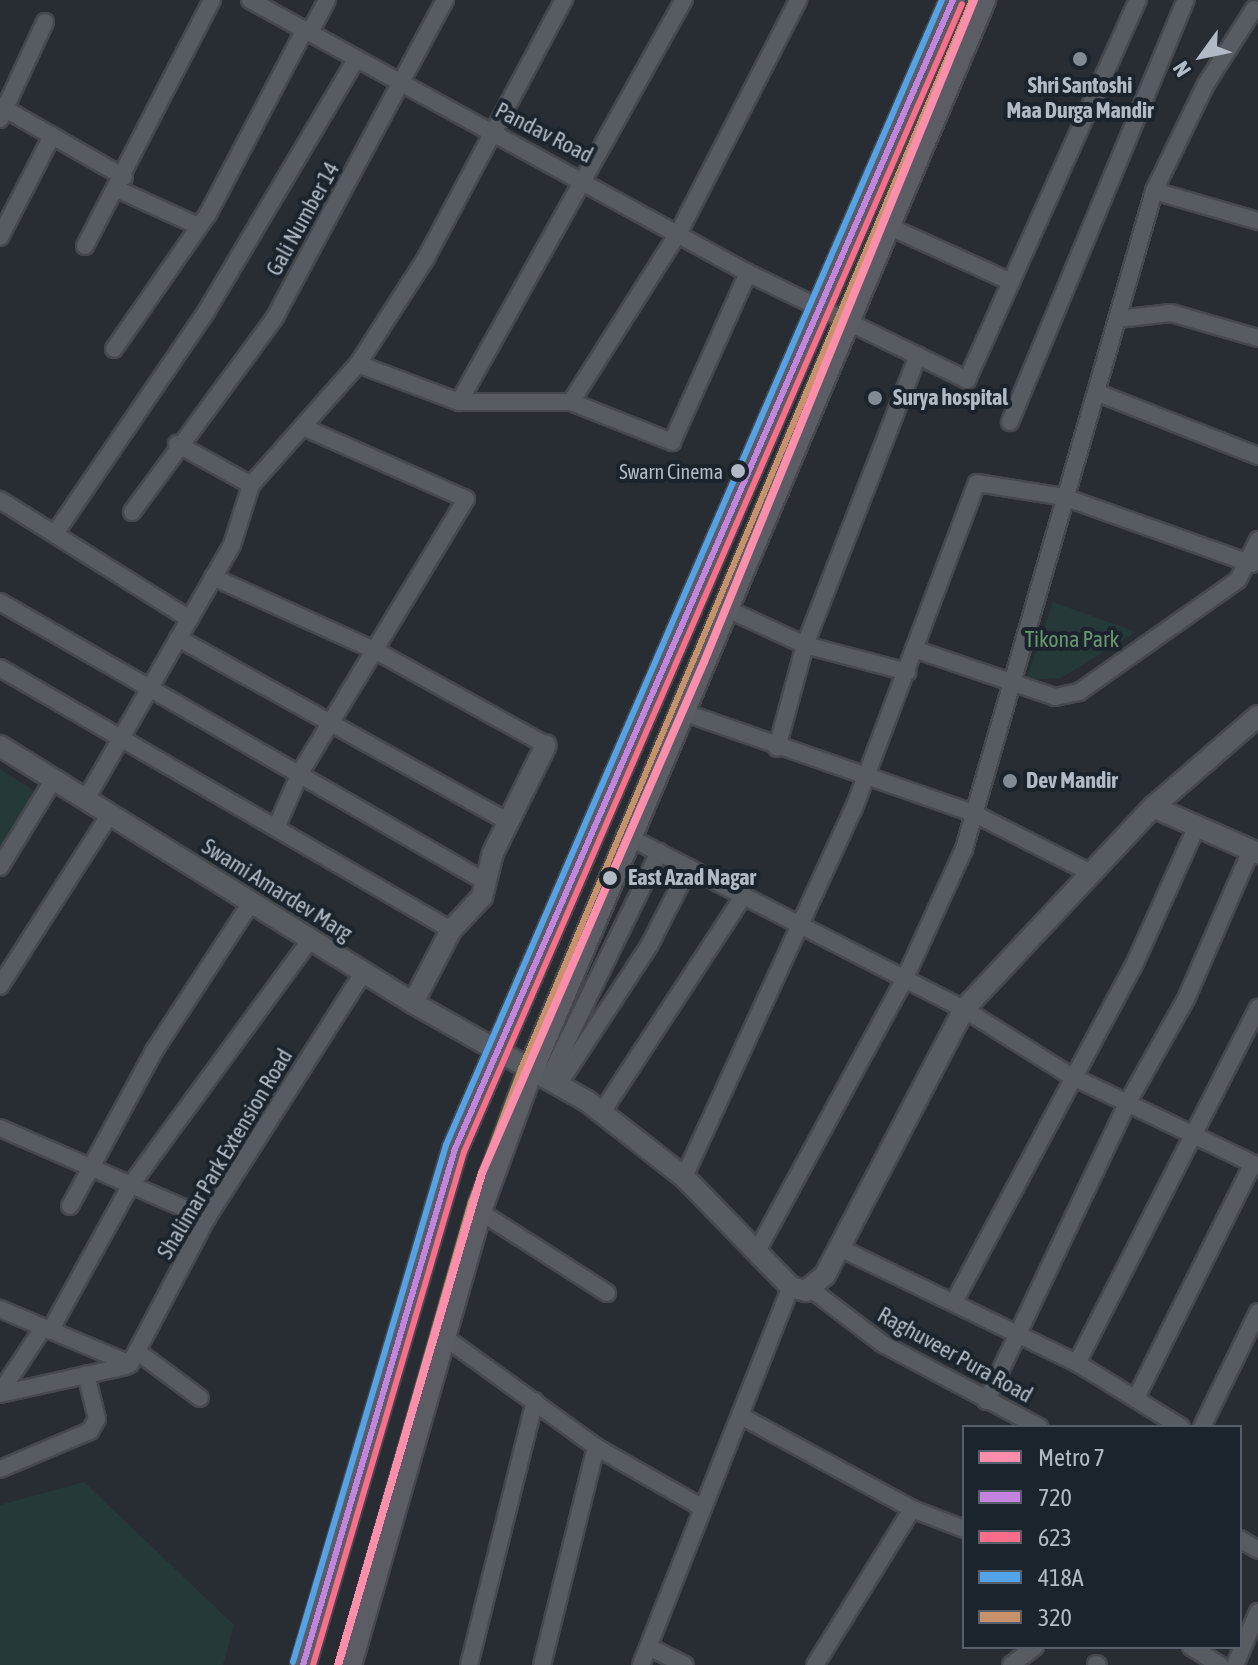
<!DOCTYPE html>
<style>
body{margin:0}
#map{position:relative;width:1258px;height:1665px;overflow:hidden;background:#272d33;font-family:"Asap Condensed",sans-serif}
div>[style]{position:absolute}
.green>*{inset:0;background:#253939}
.roads{filter:drop-shadow(2px 0 #45494e) drop-shadow(-2px 0 #45494e) drop-shadow(0 2px #45494e) drop-shadow(0 -2px #45494e)}
.minor>*{height:16px;margin:-8px;padding:0 8px;transform-origin:8px;border-radius:8px;background:#575c62}
.tertiary>*{height:20px;margin:-10px;padding:0 10px;transform-origin:10px;border-radius:10px;background:#575c62}
.primary>*{height:24px;margin:-12px;padding:0 12px;transform-origin:12px;border-radius:12px;background:#5a5e64}
.bus-1>*{height:6px;margin:-3px;padding:0 3px;transform-origin:3px;border-radius:3px;background:#c483df}
.bus-2>*{height:6px;margin:-3px;padding:0 3px;transform-origin:3px;border-radius:3px;background:#fb6d88}
.bus-3>*{height:6px;margin:-3px;padding:0 3px;transform-origin:3px;border-radius:3px;background:#53a3e8}
.bus-4>*{height:6px;margin:-3px;padding:0 3px;transform-origin:3px;border-radius:3px;background:#c7916a}
.metro-1>*{height:8px;margin:-4px;padding:0 4px;transform-origin:4px;border-radius:4px;background:#fc8eac}
.dots>*{width:22px;height:22px;translate:-50% -50%;box-sizing:border-box;border:4px solid #1b242d;border-radius:50%}
span{translate:-50% -50%;white-space:nowrap;text-align:center;line-height:1.15;-webkit-text-stroke:8px #1b242d;paint-order:stroke}
.bus-label{font-size:20px;color:#b1bac5}
.right{translate:-100% -50%;text-align:right}
.poi-label{font-size:22px;color:#b1bac5;font-weight:700}
.left{translate:0 -50%;text-align:left}
.street-label{font-size:22px;color:#b1bac5}
.park-label{font-size:22px;color:#69956f}
.stop-label{font-size:22px;color:#b1bac5;font-weight:700}
.legend{position:absolute;left:962px;top:1425px;width:280px;height:224px;box-sizing:border-box;background:#1b242d;border:2px solid #57606a;margin:0;padding:10px 14px;list-style:none;font-size:24px;color:#b1bac5}
.legend li{display:flex;align-items:center;gap:16px;height:40px}
.legend b{width:40px;border:2px solid #57606a}
.north{position:absolute;left:1162px;top:16px;width:80px;height:80px;-webkit-text-stroke:6px #1b242d;paint-order:stroke;rotate:237deg;font-size:22px;font-weight:700;line-height:32px;text-align:center;color:#b1bac5}
.north::after{content:'';display:block;margin:auto;width:28px;height:36px;background:#b1bac5;clip-path:polygon(50% 0,100% 100%,50% 72%,0 100%)}
</style>
<div id="map">
<div class="green">
<div style="clip-path:polygon(1053px 602px,1136px 632px,1061px 678px,1026px 680px)"></div>
<div style="clip-path:polygon(0 769px,36px 792px,0 849px)"></div>
<div style="clip-path:polygon(84px 1482px,234px 1625px,223px 1665px,0 1665px,0 1505px)"></div>
</div>
<div class="roads">
<div class="minor">
<div style="left:250px;top:0;width:568px;rotate:28.73deg"></div>
<div style="left:748px;top:273px;width:244px;rotate:26deg"></div>
<div style="left:967px;top:380px;width:417px;rotate:-65.8deg"></div>
<div style="left:310px;top:32px;width:36px;rotate:-62deg"></div>
<div style="left:0;top:106px;width:143px;rotate:29.8deg"></div>
<div style="left:0;top:119px;width:107px;rotate:-65.1deg"></div>
<div style="left:117px;top:189px;width:87px;rotate:24.5deg"></div>
<div style="left:1154px;top:191px;width:108px;rotate:16.1deg"></div>
<div style="left:890px;top:227px;width:133px;rotate:24.4deg"></div>
<div style="left:0;top:237px;width:114px;rotate:-62.8deg"></div>
<div style="left:85px;top:246px;width:277px;rotate:-62.7deg"></div>
<div style="left:1118px;top:319px;width:53px;rotate:-6.5deg"></div>
<div style="left:1171px;top:313px;width:91px;rotate:16deg"></div>
<div style="left:114px;top:349px;width:165px;rotate:-55.2deg"></div>
<div style="left:208px;top:214px;width:209px;rotate:-62.3deg"></div>
<div style="left:358px;top:364px;width:108px;rotate:20.6deg"></div>
<div style="left:459px;top:402px;width:461px;rotate:-60.8deg"></div>
<div style="left:1098px;top:393px;width:172px;rotate:21.5deg"></div>
<div style="left:459px;top:402px;width:112px"></div>
<div style="left:571px;top:402px;width:109px;rotate:21.6deg"></div>
<div style="left:672px;top:442px;width:185px;rotate:-65.8deg"></div>
<div style="left:571px;top:402px;width:201px;rotate:-57.6deg"></div>
<div style="left:679px;top:232px;width:261px;rotate:-62.8deg"></div>
<div style="left:1010px;top:422px;width:457px;rotate:-67.4deg"></div>
<div style="left:177px;top:444px;width:85px;rotate:29deg"></div>
<div style="left:0;top:500px;width:224px;rotate:32.1deg"></div>
<div style="left:132px;top:512px;width:242px;rotate:-53.7deg"></div>
<div style="left:275px;top:317px;width:360px;rotate:-61.8deg"></div>
<div style="left:56px;top:532px;width:266px;rotate:-55.7deg"></div>
<div style="left:206px;top:312px;width:295px;rotate:-59.3deg"></div>
<div style="left:213px;top:577px;width:181px;rotate:24.4deg"></div>
<div style="left:378px;top:652px;width:192px;rotate:29deg"></div>
<div style="left:0;top:602px;width:561px;rotate:29.95deg"></div>
<div style="left:725px;top:608px;width:88px;rotate:24.8deg"></div>
<div style="left:805px;top:645px;width:106px;rotate:14.8deg"></div>
<div style="left:178px;top:638px;width:378px;rotate:29.1deg"></div>
<div style="left:914px;top:649px;width:149px;rotate:18.8deg"></div>
<div style="left:1055px;top:697px;width:25px;rotate:-12deg"></div>
<div style="left:1079px;top:692px;width:194px;rotate:-35.2deg"></div>
<div style="left:1238px;top:580px;width:45px;rotate:-63.4deg"></div>
<div style="left:0;top:668px;width:522px;rotate:30.15deg"></div>
<div style="left:680px;top:711px;width:312px;rotate:19.2deg"></div>
<div style="left:975px;top:814px;width:130px;rotate:27deg"></div>
<div style="left:777px;top:748px;width:107px;rotate:-74.8deg"></div>
<div style="left:805px;top:645px;width:311px;rotate:-68.7deg"></div>
<div style="left:86px;top:799px;width:293px;rotate:-60.1deg"></div>
<div style="left:232px;top:545px;width:63px;rotate:-72.4deg"></div>
<div style="left:251px;top:485px;width:162px;rotate:-48.5deg"></div>
<div style="left:358px;top:364px;width:126px;rotate:-57.3deg"></div>
<div style="left:426px;top:258px;width:293px;rotate:-61.9deg"></div>
<div style="left:276px;top:828px;width:60px;rotate:-66.4deg"></div>
<div style="left:300px;top:773px;width:320px;rotate:-58.8deg"></div>
<div style="left:466px;top:499px;width:174px;rotate:-156.2deg"></div>
<div style="left:625px;top:835px;width:381px;rotate:27.2deg"></div>
<div style="left:964px;top:1009px;width:126px;rotate:32.1deg"></div>
<div style="left:1071px;top:1076px;width:208px;rotate:25.7deg"></div>
<div style="left:0;top:867px;width:103px;rotate:-58.5deg"></div>
<div style="left:0;top:986px;width:204px;rotate:-57.4deg"></div>
<div style="left:548px;top:1080px;width:254px;rotate:-64deg"></div>
<div style="left:558px;top:1085px;width:166px;rotate:-56.8deg"></div>
<div style="left:649px;top:946px;width:88px;rotate:-62.9deg"></div>
<div style="left:602px;top:1112px;width:259px;rotate:-56.8deg"></div>
<div style="left:0;top:1128px;width:226px;rotate:23.5deg"></div>
<div style="left:684px;top:1177px;width:406px;rotate:-65.3deg"></div>
<div style="left:854px;top:808px;width:347px;rotate:-69.3deg"></div>
<div style="left:977px;top:483px;width:88px;rotate:9.1deg"></div>
<div style="left:1064px;top:497px;width:200px;rotate:19.6deg"></div>
<div style="left:70px;top:1206px;width:176px;rotate:-61.5deg"></div>
<div style="left:154px;top:1051px;width:177px;rotate:-56.8deg"></div>
<div style="left:479px;top:1211px;width:152px;rotate:32.6deg"></div>
<div style="left:840px;top:1248px;width:263px;rotate:25.9deg"></div>
<div style="left:1077px;top:1363px;width:122px;rotate:31.6deg"></div>
<div style="left:757px;top:1251px;width:311px;rotate:-61.5deg"></div>
<div style="left:905px;top:978px;width:142px;rotate:-65.4deg"></div>
<div style="left:964px;top:849px;width:685px;rotate:-73.89deg"></div>
<div style="left:1154px;top:191px;width:119px;rotate:-64.1deg"></div>
<div style="left:1206px;top:84px;width:89px;rotate:-57.4deg"></div>
<div style="left:812px;top:1290px;width:89px;rotate:37.3deg"></div>
<div style="left:883px;top:1344px;width:177px;rotate:28deg"></div>
<div style="left:954px;top:1302px;width:384px;rotate:-61.9deg"></div>
<div style="left:1135px;top:963px;width:150px;rotate:-65.7deg"></div>
<div style="left:0;top:1309px;width:141px;rotate:22.9deg"></div>
<div style="left:130px;top:1364px;width:165px;rotate:-62.2deg"></div>
<div style="left:207px;top:1218px;width:290px;rotate:-57.5deg"></div>
<div style="left:50px;top:1331px;width:166px;rotate:-61.1deg"></div>
<div style="left:130px;top:1186px;width:305px;rotate:-53.8deg"></div>
<div style="left:447px;top:1339px;width:184px;rotate:35.9deg"></div>
<div style="left:596px;top:1447px;width:121px;rotate:29.7deg"></div>
<div style="left:138px;top:1352px;width:77px;rotate:36.6deg"></div>
<div style="left:1077px;top:1363px;width:399px;rotate:-63deg"></div>
<div style="left:0;top:1393px;width:78px;rotate:-56.5deg"></div>
<div style="left:0;top:1394px;width:129px;rotate:-12.5deg"></div>
<div style="left:1137px;top:1396px;width:260px;rotate:-63.5deg"></div>
<div style="left:986px;top:1401px;width:331px;rotate:-64.6deg"></div>
<div style="left:1128px;top:1102px;width:118px;rotate:-60.6deg"></div>
<div style="left:1186px;top:999px;width:163px;rotate:-66.4deg"></div>
<div style="left:741px;top:1416px;width:195px;rotate:28.5deg"></div>
<div style="left:1202px;top:1427px;width:128px;rotate:-64deg"></div>
<div style="left:0;top:1469px;width:98px;rotate:-22.9deg"></div>
<div style="left:90px;top:1431px;width:14px;rotate:-60deg"></div>
<div style="left:97px;top:1419px;width:46px;rotate:-103.7deg"></div>
<div style="left:1240px;top:1539px;width:21px;rotate:31deg"></div>
<div style="left:649px;top:1647px;width:40px;rotate:26.6deg"></div>
<div style="left:1191px;top:1647px;width:34px;rotate:32deg"></div>
<div style="left:1096px;top:1664px;width:2px;rotate:27deg"></div>
<div style="left:469px;top:1665px;width:272px;rotate:-76deg"></div>
<div style="left:542px;top:1665px;width:225px;rotate:-76.1deg"></div>
<div style="left:641px;top:1665px;width:407px;rotate:-68.4deg"></div>
<div style="left:815px;top:1665px;width:184px;rotate:-58.1deg"></div>
<div style="left:912px;top:1509px;width:56px;rotate:21deg"></div>
<div style="left:1011px;top:1665px;width:30px;rotate:-37deg"></div>
<div style="left:1235px;top:1665px;width:58px;rotate:-66.5deg"></div>
</div>
<div class="tertiary">
<div style="left:0;top:746px;width:486px;rotate:31.9deg"></div>
<div style="left:413px;top:1003px;width:200px;rotate:29.4deg"></div>
<div style="left:587px;top:1101px;width:123px;rotate:38.1deg"></div>
<div style="left:684px;top:1177px;width:153px;rotate:45.8deg"></div>
<div style="left:791px;top:1287px;width:16px;rotate:15deg"></div>
<div style="left:806px;top:1291px;width:25px;rotate:-40deg"></div>
<div style="left:825px;top:1275px;width:300px;rotate:-62.4deg"></div>
<div style="left:964px;top:1009px;width:277px;rotate:-46.9deg"></div>
<div style="left:1153px;top:807px;width:139px;rotate:-40.9deg"></div>
<div style="left:1153px;top:807px;width:115px;rotate:23.7deg"></div>
<div style="left:413px;top:1003px;width:82px;rotate:-62.5deg"></div>
<div style="left:451px;top:930px;width:45px;rotate:-46.8deg"></div>
<div style="left:482px;top:897px;width:45px;rotate:-76deg"></div>
<div style="left:493px;top:853px;width:120px;rotate:-63.9deg"></div>
</div>
<div class="primary">
<div style="left:303px;top:1665px;width:538px;rotate:-73.59deg"></div>
<div style="left:455px;top:1149px;width:1252px;rotate:-66.57deg"></div>
<div style="left:349px;top:1665px;width:479px;rotate:-74deg"></div>
<div style="left:481px;top:1205px;width:142px;rotate:-69.8deg"></div>
<div style="left:530px;top:1072px;width:1164px;rotate:-67.09deg"></div>
</div>
</div>
<div class="bus-1">
<div style="left:303px;top:1665px;width:538px;rotate:-73.59deg"></div>
<div style="left:455px;top:1149px;width:1252px;rotate:-66.57deg"></div>
</div>
<div class="bus-2">
<div style="left:313px;top:1665px;width:535px;rotate:-73.6deg"></div>
<div style="left:464px;top:1152px;width:1251px;rotate:-66.55deg"></div>
</div>
<div class="bus-3">
<div style="left:293px;top:1662px;width:539px;rotate:-73.51deg"></div>
<div style="left:446px;top:1145px;width:1248px;rotate:-66.58deg"></div>
</div>
<div class="bus-4">
<div style="left:339px;top:1662px;width:479px;rotate:-74deg"></div>
<div style="left:471px;top:1202px;width:142px;rotate:-69.4deg"></div>
<div style="left:521px;top:1069px;width:1160px;rotate:-67.13deg"></div>
</div>
<div class="metro-1">
<div style="left:338px;top:1665px;width:513px;rotate:-73.69deg"></div>
<div style="left:482px;top:1173px;width:557px;rotate:-66.52deg"></div>
<div style="left:704px;top:662px;width:715px;rotate:-67.81deg"></div>
</div>
<div class="dots">
<div style="left:1080px;top:59px;background:#818992"></div>
<div style="left:875px;top:398px;background:#818992"></div>
<div style="left:738px;top:471px;background:#b1bac5"></div>
<div style="left:1010px;top:781px;background:#818992"></div>
<div style="left:610px;top:878px;background:#b1bac5"></div>
</div>
<div class="bus-label">
<span class="right" style="left:723px;top:471px">Swarn Cinema</span>
</div>
<div class="poi-label">
<span style="left:1080px;top:98px">Shri Santoshi<br>Maa Durga Mandir</span>
<span class="left" style="left:893px;top:398px">Surya hospital</span>
<span class="left" style="left:1026px;top:781px">Dev Mandir</span>
</div>
<div class="street-label">
<span style="left:544px;top:133px;rotate:27deg">Pandav Road</span>
<span style="left:303px;top:219px;rotate:-61deg">Gali Number 14</span>
<span style="left:277px;top:890px;rotate:32deg">Swami Amardev Marg</span>
<span style="left:225px;top:1154px;rotate:-59deg">Shalimar Park Extension Road</span>
<span style="left:955px;top:1355px;rotate:29deg">Raghuveer Pura Road</span>
</div>
<div class="park-label">
<span style="left:1072px;top:640px">Tikona Park</span>
</div>
<div class="stop-label">
<span class="left" style="left:628px;top:878px">East Azad Nagar</span>
</div>
<ul class="legend">
<li><b style="height:10px;background:#fc8eac"></b>Metro 7</li>
<li><b style="height:10px;background:#c483df"></b>720</li>
<li><b style="height:10px;background:#fb6d88"></b>623</li>
<li><b style="height:10px;background:#53a3e8"></b>418A</li>
<li><b style="height:10px;background:#c7916a"></b>320</li>
</ul>
<div class="north">N</div>
</div>
